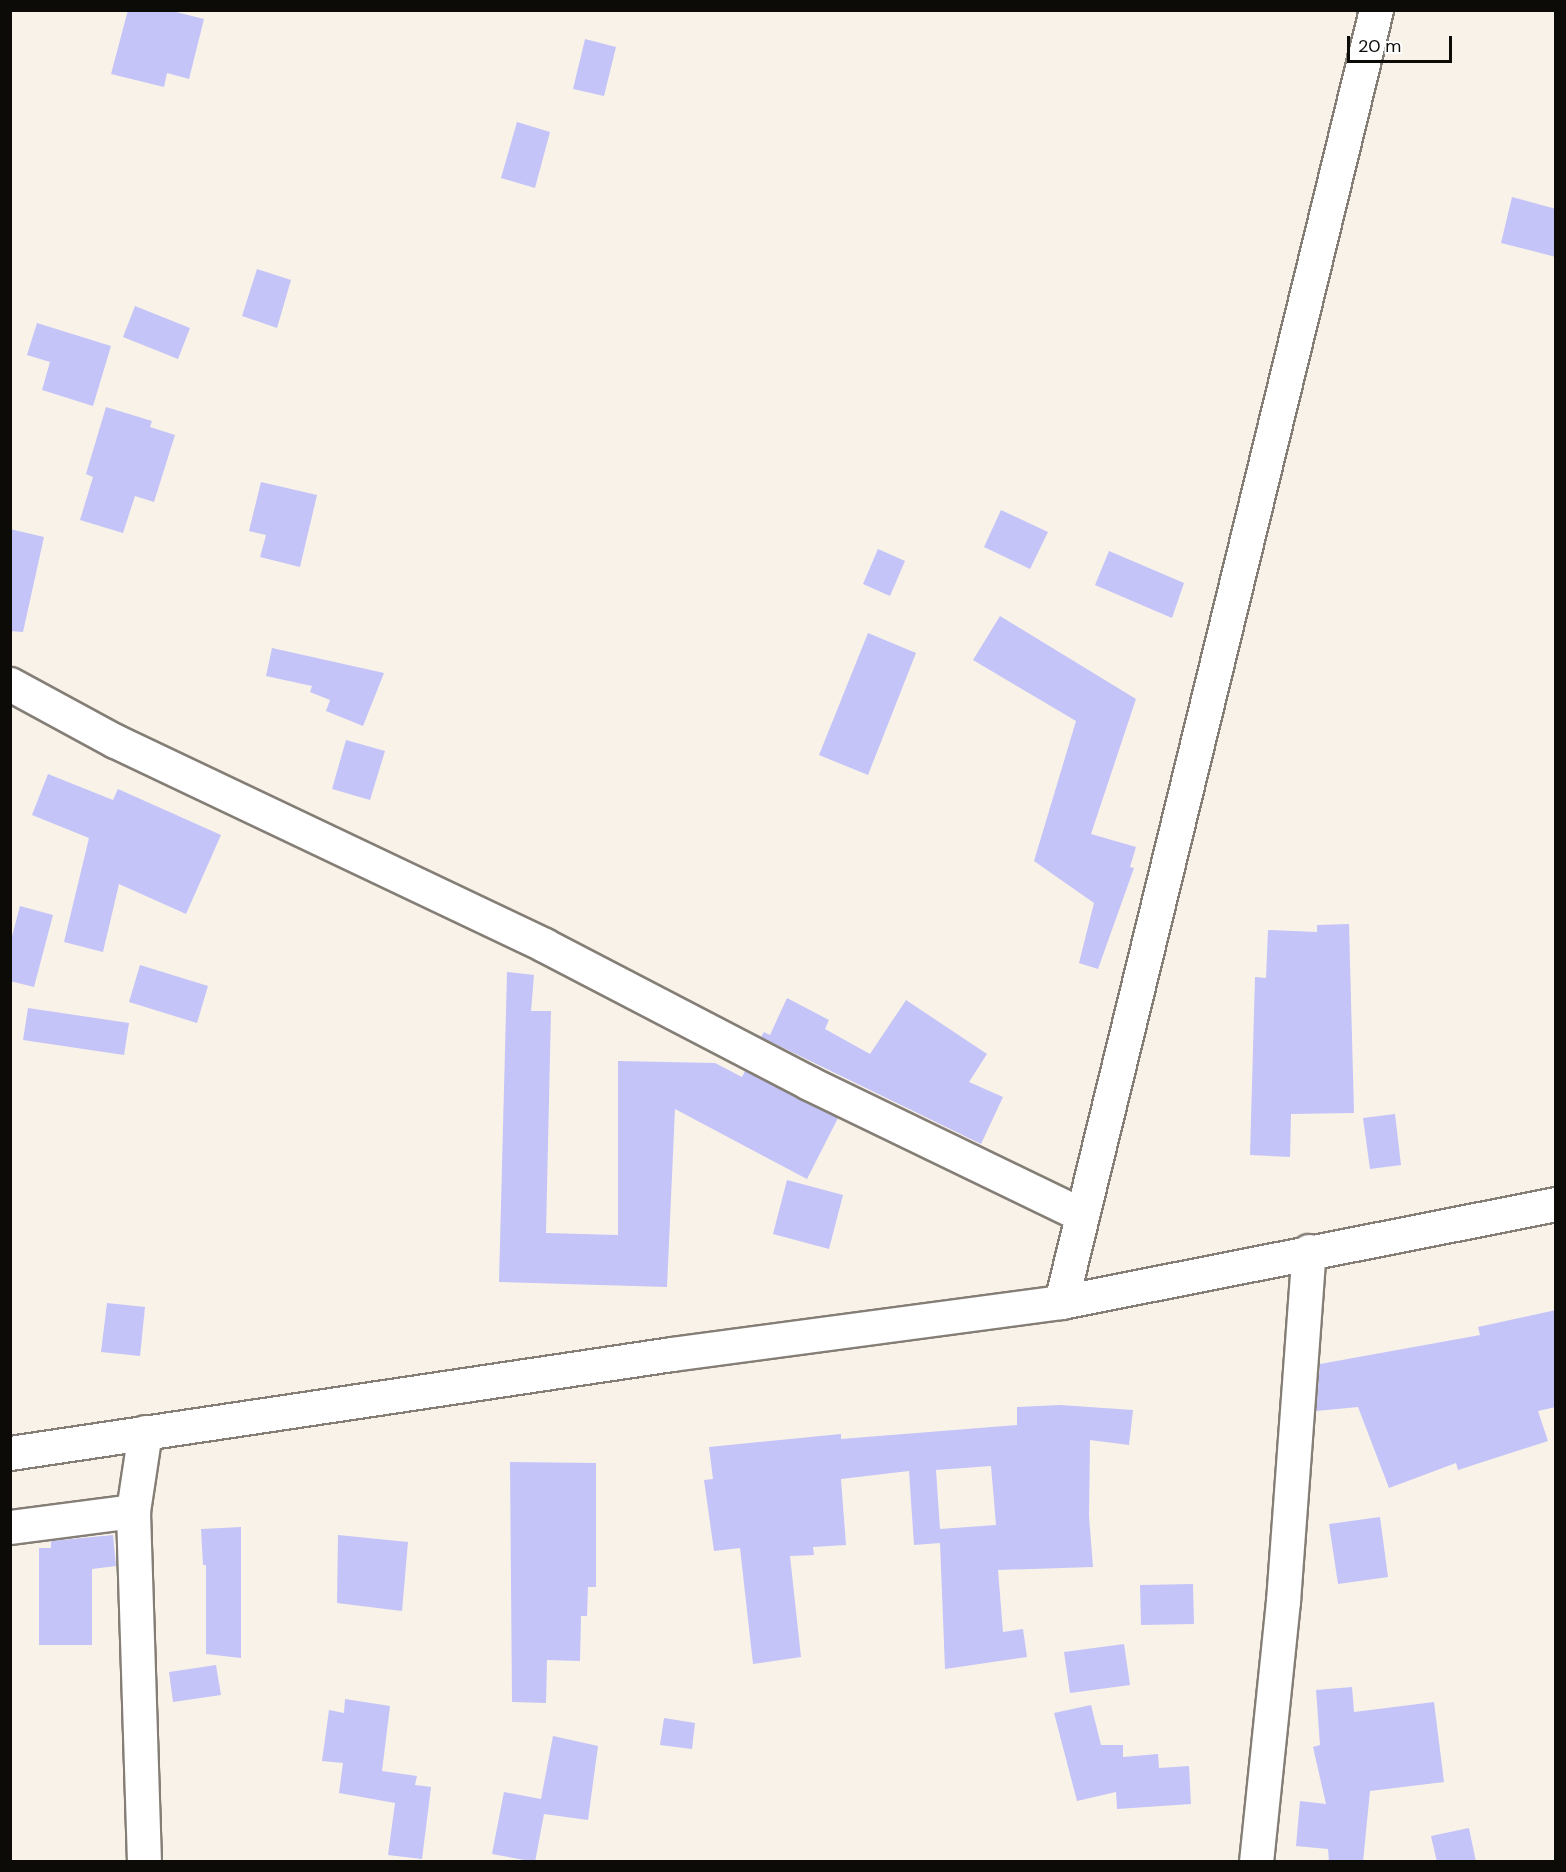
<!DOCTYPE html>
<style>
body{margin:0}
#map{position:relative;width:1566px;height:1872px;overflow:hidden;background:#f9f2e8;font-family:"DM Sans",sans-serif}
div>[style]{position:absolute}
.building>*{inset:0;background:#c4c4f8}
.roads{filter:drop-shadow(2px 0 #847e76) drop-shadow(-2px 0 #847e76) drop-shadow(0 2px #847e76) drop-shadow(0 -2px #847e76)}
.minor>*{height:33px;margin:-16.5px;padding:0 16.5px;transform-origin:16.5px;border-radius:16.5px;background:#fff}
.tertiary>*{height:33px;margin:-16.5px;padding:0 16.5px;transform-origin:16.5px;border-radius:16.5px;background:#fff}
span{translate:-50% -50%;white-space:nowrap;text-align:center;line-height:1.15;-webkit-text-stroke:6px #fff;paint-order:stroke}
.frame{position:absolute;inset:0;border:12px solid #0d0b08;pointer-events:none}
.scale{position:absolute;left:1347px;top:36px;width:105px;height:27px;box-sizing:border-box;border:3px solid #0d0b08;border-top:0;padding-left:8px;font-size:18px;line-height:21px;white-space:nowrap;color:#0d0b08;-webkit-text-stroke:4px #fff;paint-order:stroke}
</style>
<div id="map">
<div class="building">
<div style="clip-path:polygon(128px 10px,168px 10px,204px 19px,189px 79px,167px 73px,164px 87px,111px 74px)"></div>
<div style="clip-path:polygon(585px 39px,616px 47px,604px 96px,573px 89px)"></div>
<div style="clip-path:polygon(517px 122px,550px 132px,535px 188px,501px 178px)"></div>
<div style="clip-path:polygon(1512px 197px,1556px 209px,1556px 257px,1501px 243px)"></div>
<div style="clip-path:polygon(257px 269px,291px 280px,277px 328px,242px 316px)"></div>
<div style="clip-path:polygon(135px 306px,190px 328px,178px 359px,123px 337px)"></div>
<div style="clip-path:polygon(37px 323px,111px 346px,93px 406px,42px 390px,50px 362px,27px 355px)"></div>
<div style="clip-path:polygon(106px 407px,152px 421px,150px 427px,175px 435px,154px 502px,135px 496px,123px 533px,80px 520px,93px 477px,86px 474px)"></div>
<div style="clip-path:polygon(261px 482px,317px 495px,300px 567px,260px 557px,266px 535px,249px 531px)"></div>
<div style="clip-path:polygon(1001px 510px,1048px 532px,1030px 569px,984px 547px)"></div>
<div style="clip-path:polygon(10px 529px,44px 537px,23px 632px,10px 631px)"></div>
<div style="clip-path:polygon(878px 549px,905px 561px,890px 596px,863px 584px)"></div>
<div style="clip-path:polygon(1109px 551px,1184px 583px,1172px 618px,1095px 585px)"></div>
<div style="clip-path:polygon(1000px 616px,1136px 699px,1091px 834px,1136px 847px,1130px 867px,1134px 868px,1098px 969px,1079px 963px,1094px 903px,1034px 861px,1076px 721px,973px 660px)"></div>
<div style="clip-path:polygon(868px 633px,916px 653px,868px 775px,819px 755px)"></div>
<div style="clip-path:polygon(272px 648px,384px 673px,363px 726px,326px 711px,330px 700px,310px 692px,312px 686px,266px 676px)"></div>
<div style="clip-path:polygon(346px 740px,385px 751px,370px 800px,332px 789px)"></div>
<div style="clip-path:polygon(48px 774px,113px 800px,118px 789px,221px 835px,186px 914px,119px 884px,103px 952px,64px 942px,89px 838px,32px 815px)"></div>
<div style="clip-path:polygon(20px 906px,53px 915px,34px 987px,10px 981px,10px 944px)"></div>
<div style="clip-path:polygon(1349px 924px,1354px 1113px,1291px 1114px,1290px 1157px,1250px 1155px,1255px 977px,1266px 978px,1268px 930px,1317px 932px,1317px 925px)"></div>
<div style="clip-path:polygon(140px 965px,208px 986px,197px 1023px,129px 1002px)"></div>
<div style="clip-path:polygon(507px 972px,534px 975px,531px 1011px,551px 1011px,546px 1233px,618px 1235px,618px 1061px,715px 1063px,742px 1077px,745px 1071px,838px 1118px,807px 1179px,675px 1109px,667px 1287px,499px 1282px)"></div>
<div style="clip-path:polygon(787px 998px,829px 1020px,825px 1029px,870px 1054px,906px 1000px,987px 1054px,969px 1082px,1003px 1097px,981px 1144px,761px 1037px,764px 1032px,770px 1035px)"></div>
<div style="clip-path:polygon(28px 1008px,129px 1023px,124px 1055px,23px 1040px)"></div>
<div style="clip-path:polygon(1395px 1114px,1401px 1165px,1370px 1169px,1363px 1118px)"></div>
<div style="clip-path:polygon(787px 1180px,843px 1195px,829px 1249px,773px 1234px)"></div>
<div style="clip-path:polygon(107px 1303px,145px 1307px,140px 1356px,101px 1352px)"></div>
<div style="clip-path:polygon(1556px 1310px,1556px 1407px,1538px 1411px,1548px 1441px,1458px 1470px,1456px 1463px,1389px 1488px,1358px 1407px,1316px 1411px,1320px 1364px,1480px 1335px,1478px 1327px)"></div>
<div style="clip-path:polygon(evenodd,1060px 1405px,1133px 1410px,1129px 1445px,1090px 1440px,1089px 1516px,1093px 1567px,998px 1570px,1003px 1632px,1023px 1629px,1027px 1657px,945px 1669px,940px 1543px,914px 1545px,909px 1471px,841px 1479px,846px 1545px,813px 1547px,814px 1555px,790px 1556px,801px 1657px,753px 1664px,740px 1548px,714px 1551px,704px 1480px,713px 1479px,709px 1447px,841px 1434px,841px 1439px,1017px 1425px,1017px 1407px,1060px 1405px,991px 1466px,996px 1525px,940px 1529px,936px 1470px,991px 1466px)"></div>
<div style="clip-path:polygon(510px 1462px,596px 1463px,596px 1587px,588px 1587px,587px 1616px,581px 1616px,580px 1661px,547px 1660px,546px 1703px,512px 1702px)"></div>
<div style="clip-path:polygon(1380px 1517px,1388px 1577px,1338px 1584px,1329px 1524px)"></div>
<div style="clip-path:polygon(241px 1527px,241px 1658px,206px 1654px,206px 1565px,203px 1565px,201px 1529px)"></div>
<div style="clip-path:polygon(113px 1535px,116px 1566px,92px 1569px,92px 1645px,39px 1645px,39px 1548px,51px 1548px,51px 1541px)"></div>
<div style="clip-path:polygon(338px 1535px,408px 1542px,402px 1611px,337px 1603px)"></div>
<div style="clip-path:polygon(1193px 1584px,1194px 1624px,1141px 1625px,1140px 1585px)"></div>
<div style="clip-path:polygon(1124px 1644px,1130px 1685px,1070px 1693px,1064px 1652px)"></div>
<div style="clip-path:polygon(216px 1665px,221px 1695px,173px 1702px,169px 1672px)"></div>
<div style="clip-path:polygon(1352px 1687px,1354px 1712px,1434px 1702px,1444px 1782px,1370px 1791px,1363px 1862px,1329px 1862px,1328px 1849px,1296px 1846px,1300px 1801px,1326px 1804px,1313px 1747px,1320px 1745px,1316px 1690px)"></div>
<div style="clip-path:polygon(345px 1699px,390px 1706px,382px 1771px,417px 1776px,415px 1785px,431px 1787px,422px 1859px,388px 1855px,395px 1803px,339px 1793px,343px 1763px,322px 1761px,329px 1710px,344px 1713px)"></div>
<div style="clip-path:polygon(1091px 1705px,1101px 1745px,1123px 1745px,1123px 1757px,1158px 1754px,1159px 1768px,1189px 1766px,1191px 1804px,1117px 1809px,1116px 1792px,1077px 1801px,1054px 1713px)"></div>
<div style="clip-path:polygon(664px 1718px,695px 1723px,692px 1749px,660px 1745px)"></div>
<div style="clip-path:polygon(553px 1736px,598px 1746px,588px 1820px,544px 1814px,535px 1862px,492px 1854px,504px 1792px,541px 1799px)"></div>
<div style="clip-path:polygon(1469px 1828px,1476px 1862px,1437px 1862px,1431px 1836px)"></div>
</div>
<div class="roads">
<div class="minor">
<div style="left:10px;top:684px;width:119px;rotate:28.5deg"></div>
<div style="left:115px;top:741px;width:475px;rotate:25.4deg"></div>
<div style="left:544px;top:945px;width:299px;rotate:27.5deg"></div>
<div style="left:809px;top:1083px;width:303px;rotate:25.8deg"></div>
<div style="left:1061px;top:1302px;width:1330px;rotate:-76.3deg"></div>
<div style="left:10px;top:1527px;width:124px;rotate:-7.4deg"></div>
<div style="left:144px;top:1862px;width:351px;rotate:-91.8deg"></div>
<div style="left:133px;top:1511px;width:80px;rotate:-81.4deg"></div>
<div style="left:1256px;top:1862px;width:262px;rotate:-84.1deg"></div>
<div style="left:1283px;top:1601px;width:351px;rotate:-85.8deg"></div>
</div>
<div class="tertiary">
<div style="left:10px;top:1453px;width:669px;rotate:-8.51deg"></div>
<div style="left:672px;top:1354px;width:392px;rotate:-7.6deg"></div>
<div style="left:1061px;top:1302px;width:505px;rotate:-11.2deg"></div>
</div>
</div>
<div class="frame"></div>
<div class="scale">20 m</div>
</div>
